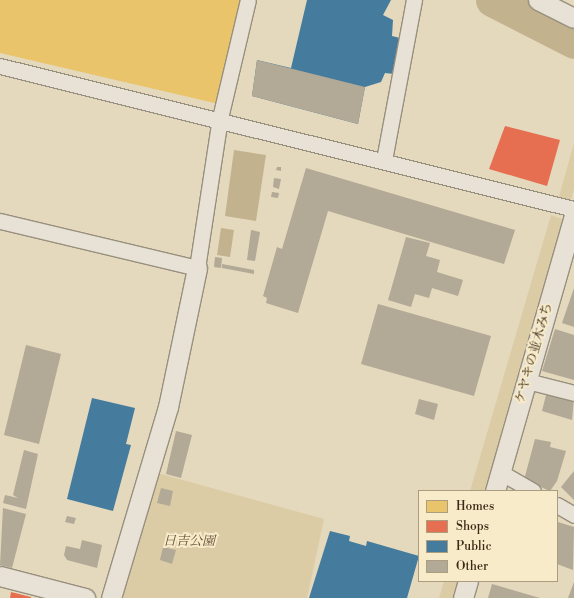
<!DOCTYPE html>
<meta charset="utf-8">
<style>
body{margin:0}
#map{position:relative;width:574px;height:598px;overflow:hidden;background:#e4d9bd;font-family:"Libre Bodoni","Noto Serif JP",serif}
div>[style]{position:absolute}
.green>*{inset:0;background:#dbcca6}
.water>*{inset:0;background:#c3b28e}
.homes>*{inset:0;background:#e9c46a}
.shops>*{inset:0;background:#e76f51}
.public>*{inset:0;background:#457b9d}
.river>*{height:33px;margin:-16.5px;padding:0 16.5px;transform-origin:16.5px;border-radius:16.5px;background:#c3b28e}
.building>*{inset:0;background:#b2a996}
.roads{filter:drop-shadow(1px 0 #988f7e) drop-shadow(-1px 0 #988f7e) drop-shadow(0 1px #988f7e) drop-shadow(0 -1px #988f7e)}
.minor>*{height:15px;margin:-7.5px;padding:0 7.5px;transform-origin:7.5px;border-radius:7.5px;background:#e7e2d5}
.tertiary>*{height:19px;margin:-9.5px;padding:0 9.5px;transform-origin:9.5px;border-radius:9.5px;background:#e7e2d5}
span{translate:-50% -50%;white-space:nowrap;text-align:center;line-height:1.15;-webkit-text-stroke:4px #f7ebca;paint-order:stroke}
.street-label{font-size:13px;color:#3c2814}
.park-label{font-size:13px;color:#624e34;font-style:italic}
.legend{position:absolute;left:418px;top:490px;width:140px;height:92px;box-sizing:border-box;background:#f7ebca;border:1px solid #ac9d81;margin:0;padding:5px 7px;list-style:none;font-size:12px;color:#3c2814}
.legend li{display:flex;align-items:center;gap:8px;height:20px}
.legend b{width:20px;border:1px solid #ac9d81}
</style>
<div id="map">
<div class="green">
<div style="clip-path:polygon(574px 143px,574px 189px,570px 203px,558px 200px)"></div>
<div style="clip-path:polygon(551px 215px,564px 220px,486px 491px,470px 491px)"></div>
<div style="clip-path:polygon(150px 471px,324px 519px,307px 598px,113px 598px)"></div>
<div style="clip-path:polygon(444px 581px,459px 581px,454px 598px,439px 598px)"></div>
</div>
<div class="water">
<div style="clip-path:polygon(234px 150px,266px 155px,256px 221px,225px 216px)"></div>
<div style="clip-path:polygon(221px 228px,234px 230px,230px 257px,217px 255px)"></div>
</div>
<div class="homes">
<div style="clip-path:polygon(0 0,246px 0,223px 105px,0 53px)"></div>
</div>
<div class="shops">
<div style="clip-path:polygon(505px 126px,560px 140px,547px 186px,489px 169px)"></div>
<div style="clip-path:polygon(11px 592px,31px 597px,31px 598px,10px 598px)"></div>
</div>
<div class="public">
<div style="clip-path:polygon(307px 0,391px 0,383px 15px,393px 20px,392px 36px,404px 39px,394px 74px,385px 73px,381px 82px,365px 87px,358px 124px,252px 96px,257px 60px,291px 68px)"></div>
<div style="clip-path:polygon(92px 398px,135px 408px,126px 444px,131px 445px,113px 511px,67px 499px)"></div>
<div style="clip-path:polygon(330px 531px,350px 536px,349px 541px,366px 546px,367px 541px,419px 556px,407px 598px,309px 598px)"></div>
</div>
<div class="river">
<div style="left:492px;top:0;width:92px;rotate:27.1deg"></div>
</div>
<div class="building">
<div style="clip-path:polygon(257px 60px,365px 87px,358px 124px,252px 96px)"></div>
<div style="clip-path:polygon(277px 167px,281px 167px,281px 171px,276px 170px)"></div>
<div style="clip-path:polygon(306px 168px,515px 230px,504px 264px,328px 211px,298px 313px,266px 303px,267px 298px,263px 296px,277px 247px,282px 249px)"></div>
<div style="clip-path:polygon(274px 178px,281px 179px,279px 189px,273px 187px)"></div>
<div style="clip-path:polygon(272px 192px,279px 193px,278px 198px,271px 197px)"></div>
<div style="clip-path:polygon(251px 230px,260px 232px,255px 261px,247px 260px)"></div>
<div style="clip-path:polygon(406px 237px,430px 243px,426px 256px,440px 260px,437px 272px,463px 280px,458px 296px,432px 288px,429px 298px,415px 294px,411px 307px,388px 300px)"></div>
<div style="clip-path:polygon(215px 257px,222px 258px,221px 268px,214px 267px)"></div>
<div style="clip-path:polygon(222px 264px,254px 270px,254px 274px,222px 268px)"></div>
<div style="clip-path:polygon(574px 288px,574px 327px,562px 323px)"></div>
<div style="clip-path:polygon(378px 304px,491px 336px,474px 396px,361px 364px)"></div>
<div style="clip-path:polygon(555px 329px,574px 335px,574px 380px,542px 371px)"></div>
<div style="clip-path:polygon(26px 345px,61px 354px,39px 444px,4px 435px)"></div>
<div style="clip-path:polygon(547px 391px,574px 399px,572px 420px,542px 411px)"></div>
<div style="clip-path:polygon(419px 399px,438px 404px,434px 420px,415px 414px)"></div>
<div style="clip-path:polygon(176px 431px,192px 435px,181px 478px,166px 474px)"></div>
<div style="clip-path:polygon(535px 439px,551px 442px,550px 447px,566px 451px,557px 481px,550px 491px,524px 480px)"></div>
<div style="clip-path:polygon(24px 450px,38px 454px,26px 509px,3px 503px,5px 495px,18px 498px,13px 495px)"></div>
<div style="clip-path:polygon(574px 471px,574px 500px,561px 487px)"></div>
<div style="clip-path:polygon(161px 488px,173px 491px,170px 506px,157px 503px)"></div>
<div style="clip-path:polygon(3px 508px,26px 514px,12px 568px,0 565px)"></div>
<div style="clip-path:polygon(67px 516px,76px 518px,74px 524px,65px 522px)"></div>
<div style="clip-path:polygon(558px 522px,574px 527px,573px 570px,557px 564px)"></div>
<div style="clip-path:polygon(82px 540px,102px 545px,97px 568px,67px 560px,64px 555px,66px 546px,80px 549px)"></div>
<div style="clip-path:polygon(163px 547px,176px 550px,172px 564px,160px 560px)"></div>
<div style="clip-path:polygon(574px 582px,574px 598px,568px 598px)"></div>
<div style="clip-path:polygon(492px 584px,540px 598px,488px 598px)"></div>
</div>
<div class="roads">
<div class="minor">
<div style="left:0;top:66px;width:592px;rotate:13.99deg"></div>
<div style="left:384px;top:160px;width:163px;rotate:-79.4deg"></div>
<div style="left:0;top:221px;width:203px;rotate:13.4deg"></div>
<div style="left:197px;top:268px;width:152px;rotate:-81.3deg"></div>
<div style="left:220px;top:118px;width:121px;rotate:-76.7deg"></div>
<div style="left:527px;top:381px;width:49px;rotate:14.3deg"></div>
<div style="left:500px;top:472px;width:38px;rotate:30deg"></div>
<div style="left:557px;top:505px;width:20px;rotate:30deg"></div>
</div>
<div class="tertiary">
<div style="left:538px;top:0;width:40px;rotate:26.6deg"></div>
<div style="left:495px;top:491px;width:287px;rotate:-74deg"></div>
<div style="left:0;top:576px;width:88px;rotate:14.5deg"></div>
<div style="left:111px;top:598px;width:199px;rotate:-73.4deg"></div>
<div style="left:168px;top:407px;width:142px;rotate:-78.2deg"></div>
<div style="left:463px;top:598px;width:18px;rotate:-74deg"></div>
</div>
</div>
<div class="street-label">
<span style="left:534px;top:353px;rotate:-74deg">ケヤキの並木みち</span>
</div>
<div class="park-label">
<span style="left:189px;top:541px">日吉公園</span>
</div>
<ul class="legend">
<li><b style="height:11px;background:#e9c46a"></b>Homes</li>
<li><b style="height:11px;background:#e76f51"></b>Shops</li>
<li><b style="height:11px;background:#457b9d"></b>Public</li>
<li><b style="height:11px;background:#b2a996"></b>Other</li>
</ul>
</div>
